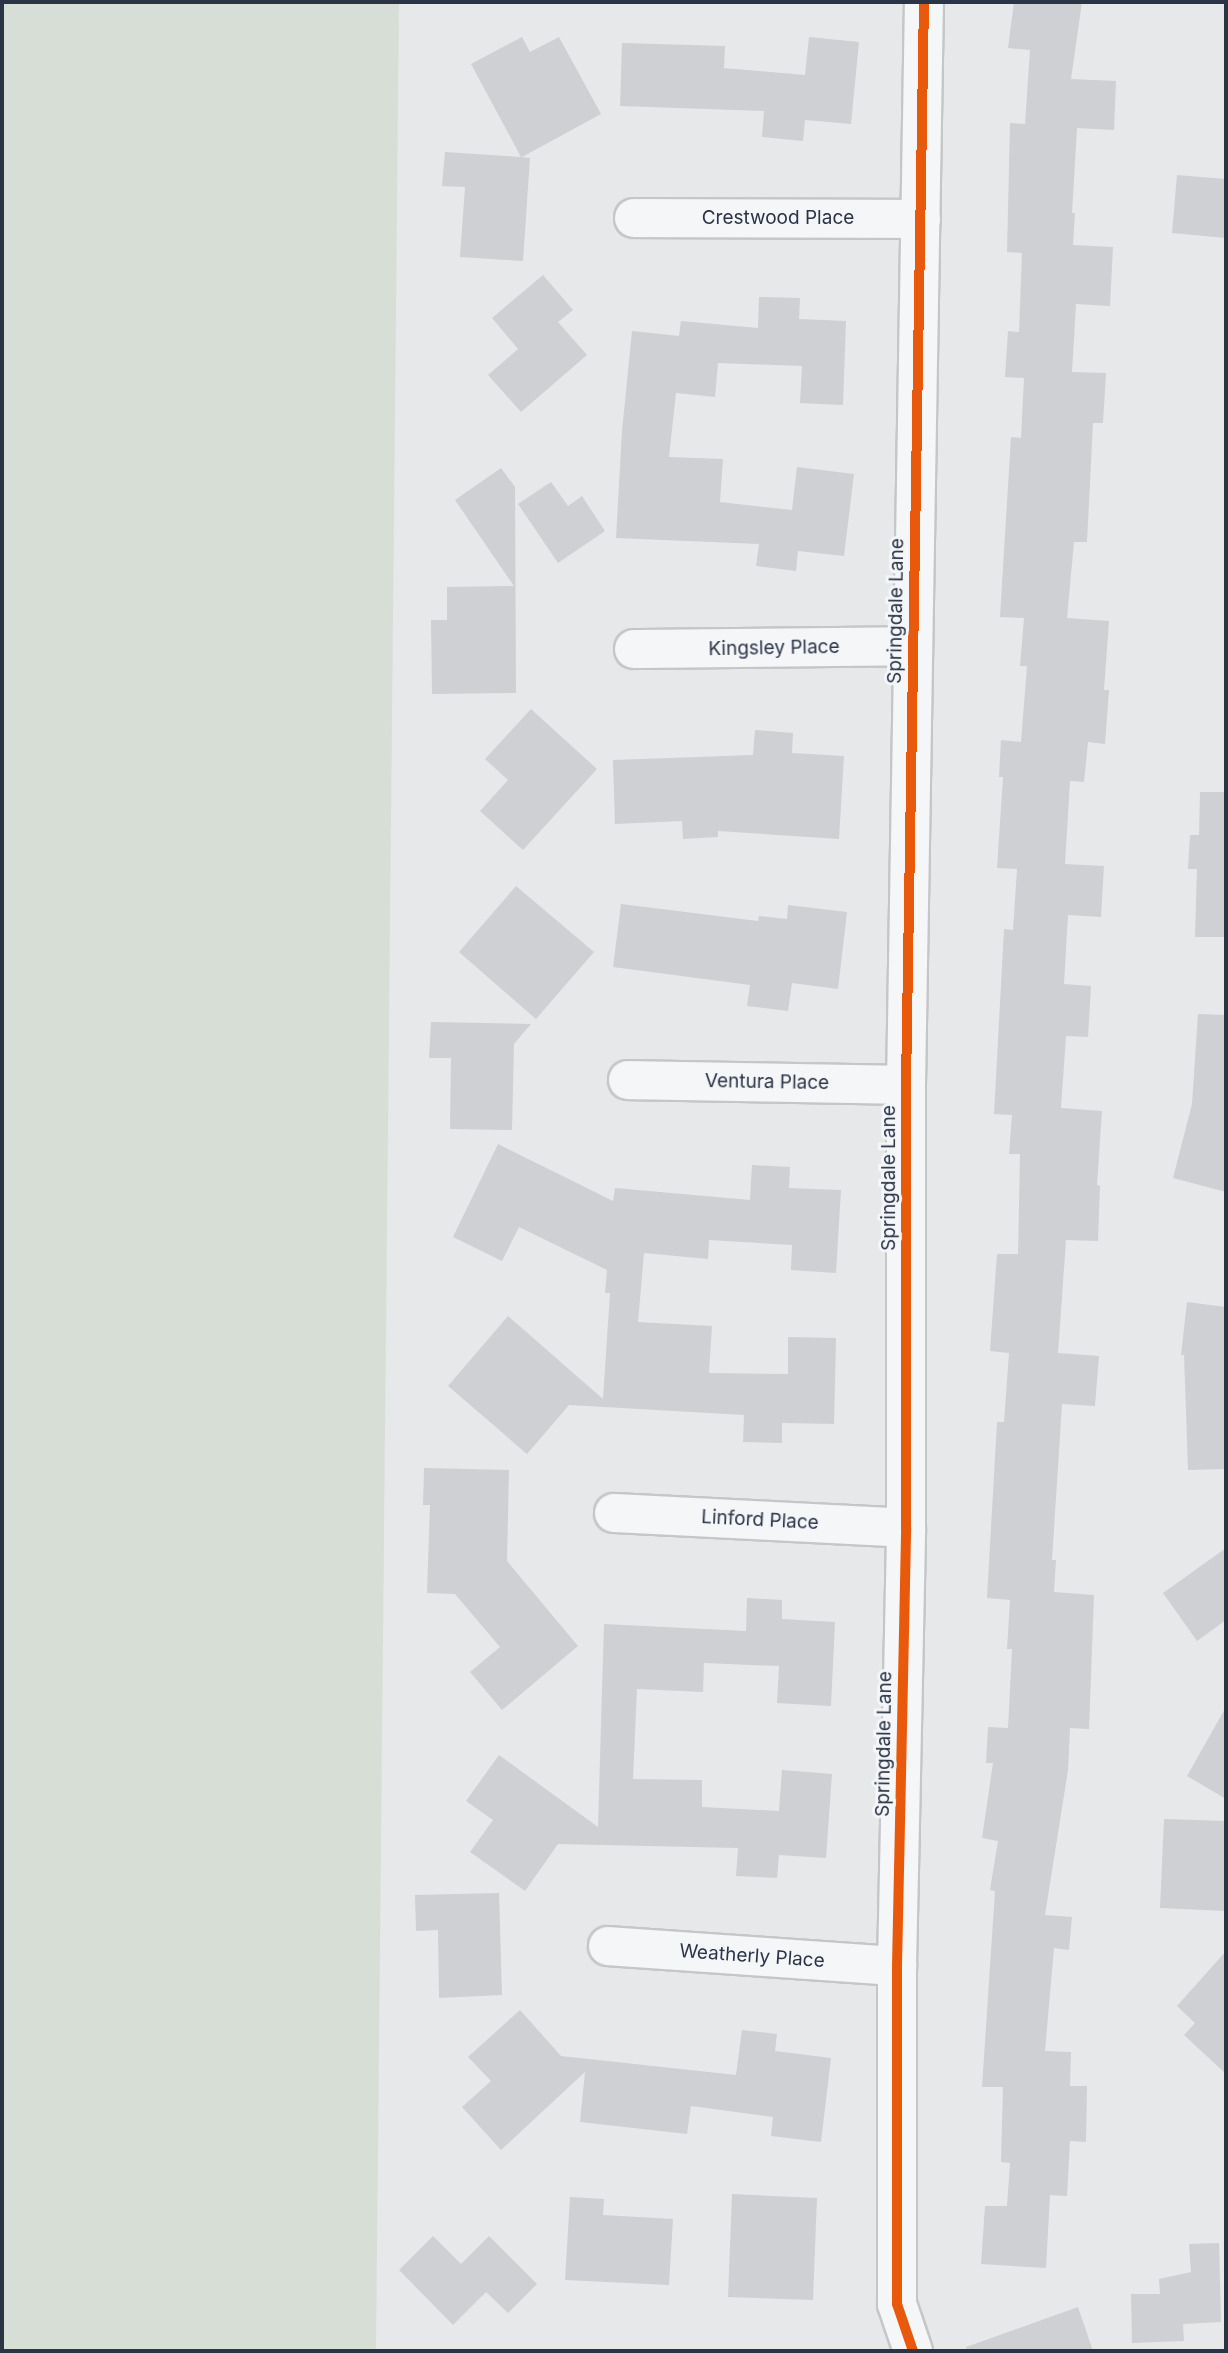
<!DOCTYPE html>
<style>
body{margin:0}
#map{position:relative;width:1228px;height:2353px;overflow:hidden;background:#e6e8ea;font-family:Inter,sans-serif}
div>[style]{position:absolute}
.green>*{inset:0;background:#d6ded6}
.building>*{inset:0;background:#ced0d3}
.roads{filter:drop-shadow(2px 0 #c4c6c8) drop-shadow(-2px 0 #c4c6c8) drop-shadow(0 2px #c4c6c8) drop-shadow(0 -2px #c4c6c8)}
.minor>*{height:38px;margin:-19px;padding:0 19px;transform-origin:19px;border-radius:19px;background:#f5f6f7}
.cycleway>*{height:10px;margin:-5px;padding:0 5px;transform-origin:5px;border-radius:5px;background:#e8590c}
span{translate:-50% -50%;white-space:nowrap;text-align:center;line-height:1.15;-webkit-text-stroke:6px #f4f6f9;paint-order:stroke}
.street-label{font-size:19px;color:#2b3445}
.frame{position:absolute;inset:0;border:4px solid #2b3445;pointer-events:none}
</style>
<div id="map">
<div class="green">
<div style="clip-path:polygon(2px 2px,399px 2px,376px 2351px,2px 2351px)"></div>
</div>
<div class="building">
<div style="clip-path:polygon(1014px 2px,1082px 2px,1071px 79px,1116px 81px,1114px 130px,1077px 128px,1072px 213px,1075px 213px,1073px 245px,1113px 247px,1110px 306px,1076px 304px,1072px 372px,1106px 373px,1103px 423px,1093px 423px,1087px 542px,1074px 542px,1067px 618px,1109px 621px,1104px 690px,1109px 690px,1105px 744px,1088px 742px,1084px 782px,1070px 781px,1065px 864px,1104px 866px,1101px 917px,1068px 915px,1064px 984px,1091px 986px,1088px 1037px,1066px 1036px,1061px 1108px,1102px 1111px,1097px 1185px,1100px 1186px,1098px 1241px,1066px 1240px,1058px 1353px,1099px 1356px,1095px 1406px,1062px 1404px,1052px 1560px,1056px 1560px,1054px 1592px,1094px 1595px,1089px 1729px,1070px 1728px,1068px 1770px,1045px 1915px,1072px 1917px,1069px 1950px,1054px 1948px,1045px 2051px,1071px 2052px,1070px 2086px,1087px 2086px,1086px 2142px,1070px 2141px,1067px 2196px,1050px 2195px,1046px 2268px,981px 2264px,985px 2206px,1007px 2206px,1010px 2163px,1001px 2162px,1003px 2087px,982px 2087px,995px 1891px,990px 1890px,998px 1841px,982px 1838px,993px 1763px,986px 1763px,988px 1727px,1008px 1728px,1012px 1649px,1007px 1649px,1010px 1600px,987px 1598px,997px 1422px,1004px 1422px,1009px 1353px,990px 1351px,997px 1254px,1018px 1254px,1020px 1154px,1009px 1154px,1012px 1115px,994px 1114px,1004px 929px,1013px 930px,1017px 869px,997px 868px,1003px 777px,999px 777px,1001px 740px,1021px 742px,1027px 666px,1020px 666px,1024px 618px,1000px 617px,1011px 437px,1021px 438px,1024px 378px,1005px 377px,1008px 331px,1019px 332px,1022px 253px,1007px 252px,1010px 123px,1025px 124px,1030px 50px,1008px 48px)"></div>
<div style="clip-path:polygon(522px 37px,530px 52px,559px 37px,601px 114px,522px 157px,530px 158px,523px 261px,460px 257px,465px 187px,442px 186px,445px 152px,521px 157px,471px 64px)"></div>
<div style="clip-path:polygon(809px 37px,859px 42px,851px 124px,805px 120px,803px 141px,762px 137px,764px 111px,620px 106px,622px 43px,725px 46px,724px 68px,805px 75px)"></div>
<div style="clip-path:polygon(1177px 175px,1226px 179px,1226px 238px,1172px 233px)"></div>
<div style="clip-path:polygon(543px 275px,573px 310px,558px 322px,587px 355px,521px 412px,488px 375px,518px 349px,492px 318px)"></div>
<div style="clip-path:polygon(759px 297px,800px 298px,799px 319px,846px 321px,843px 405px,800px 403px,802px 366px,718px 363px,715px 397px,676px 393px,669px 457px,723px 459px,720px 502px,792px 510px,797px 467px,854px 474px,844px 556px,798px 551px,796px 571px,756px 566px,759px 544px,616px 538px,622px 431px,632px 331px,679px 336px,681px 321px,758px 328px)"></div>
<div style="clip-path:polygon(501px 468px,515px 487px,516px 693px,432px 694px,431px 620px,447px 620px,447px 587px,514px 586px,455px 500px)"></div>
<div style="clip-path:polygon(551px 482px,568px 506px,582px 496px,605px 531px,558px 563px,518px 504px)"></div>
<div style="clip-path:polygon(531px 709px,597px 769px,523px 850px,480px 811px,508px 780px,485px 759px)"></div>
<div style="clip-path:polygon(755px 730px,793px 733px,792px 753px,844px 756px,839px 839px,718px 831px,718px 837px,683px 839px,682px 821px,615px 824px,613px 760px,753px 755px)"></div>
<div style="clip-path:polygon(1200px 792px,1226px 792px,1226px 937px,1195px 937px,1197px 869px,1188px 869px,1190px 835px,1199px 835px)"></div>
<div style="clip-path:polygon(516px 886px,594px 952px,536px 1019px,459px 952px)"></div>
<div style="clip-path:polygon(621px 904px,758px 921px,759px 916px,787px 919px,788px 905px,847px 912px,838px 989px,792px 983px,788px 1011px,747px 1006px,750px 985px,613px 967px)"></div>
<div style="clip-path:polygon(1198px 1014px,1226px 1015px,1226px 1192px,1173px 1178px,1192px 1104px)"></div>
<div style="clip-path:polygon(431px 1022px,531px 1024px,514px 1044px,512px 1130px,450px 1129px,451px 1058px,429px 1058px)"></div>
<div style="clip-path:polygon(498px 1144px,613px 1201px,615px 1188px,750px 1200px,752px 1165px,790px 1167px,789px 1188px,841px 1190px,836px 1273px,791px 1270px,792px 1245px,709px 1240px,708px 1259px,644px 1253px,638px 1322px,712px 1326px,709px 1373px,788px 1374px,788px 1337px,836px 1338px,834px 1424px,782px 1423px,782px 1443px,743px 1442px,744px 1415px,569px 1405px,527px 1454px,448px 1386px,508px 1316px,603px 1399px,610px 1293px,605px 1293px,607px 1270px,519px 1227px,502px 1261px,453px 1237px)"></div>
<div style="clip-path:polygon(1187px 1302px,1226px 1307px,1226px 1469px,1188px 1470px,1184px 1355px,1181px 1355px)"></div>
<div style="clip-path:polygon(424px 1468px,509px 1470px,507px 1561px,578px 1646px,502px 1710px,470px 1672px,500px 1647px,455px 1594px,427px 1593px,430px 1505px,423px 1505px)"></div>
<div style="clip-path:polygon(1226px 1548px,1226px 1620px,1197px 1641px,1163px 1593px)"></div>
<div style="clip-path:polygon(747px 1598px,782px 1600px,782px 1619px,835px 1622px,831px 1706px,777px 1703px,779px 1666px,704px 1663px,703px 1692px,637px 1689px,633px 1779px,702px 1780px,702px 1807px,779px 1811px,782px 1770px,832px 1774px,826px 1858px,779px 1855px,777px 1878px,736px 1876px,738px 1848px,558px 1844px,525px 1891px,470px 1852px,493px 1820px,466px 1801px,499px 1755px,598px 1827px,604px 1624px,746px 1631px)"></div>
<div style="clip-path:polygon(1226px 1707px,1226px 1799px,1187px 1776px)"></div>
<div style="clip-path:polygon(1164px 1819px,1226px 1821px,1226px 1911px,1160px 1908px)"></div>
<div style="clip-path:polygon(499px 1893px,502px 1995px,439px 1998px,438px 1930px,416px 1931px,415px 1895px)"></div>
<div style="clip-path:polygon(1226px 1951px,1226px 2074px,1184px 2035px,1195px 2023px,1177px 2006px)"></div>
<div style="clip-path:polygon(520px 2010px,561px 2056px,736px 2075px,742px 2030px,777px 2034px,775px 2051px,831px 2058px,821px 2142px,771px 2136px,773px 2117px,691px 2106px,687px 2134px,580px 2122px,585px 2072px,501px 2150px,462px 2107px,491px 2081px,468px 2057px)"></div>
<div style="clip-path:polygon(732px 2194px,817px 2198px,813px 2300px,728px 2297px)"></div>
<div style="clip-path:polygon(570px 2197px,604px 2199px,603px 2215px,673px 2219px,669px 2285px,565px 2280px)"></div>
<div style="clip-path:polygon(433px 2236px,461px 2264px,489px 2236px,537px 2284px,508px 2313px,486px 2292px,453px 2325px,399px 2270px)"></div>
<div style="clip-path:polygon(1219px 2243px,1221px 2322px,1183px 2324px,1184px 2341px,1132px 2343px,1131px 2294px,1160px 2294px,1159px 2279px,1191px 2272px,1189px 2244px)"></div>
<div style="clip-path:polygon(1078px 2307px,1093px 2351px,967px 2351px,966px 2347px)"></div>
</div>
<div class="roads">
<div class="minor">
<div style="left:634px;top:218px;width:287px;rotate:0.2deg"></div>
<div style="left:634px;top:649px;width:279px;rotate:-0.6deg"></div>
<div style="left:628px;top:1080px;width:278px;rotate:1deg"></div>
<div style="left:614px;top:1513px;width:292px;rotate:2.9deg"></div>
<div style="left:608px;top:1946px;width:290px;rotate:4deg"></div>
<div style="left:913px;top:2351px;width:50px;rotate:-108.8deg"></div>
<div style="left:897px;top:2304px;width:338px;rotate:-90deg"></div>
<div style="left:897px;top:1966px;width:438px;rotate:-88.8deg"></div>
<div style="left:906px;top:1528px;width:443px;rotate:-90deg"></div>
<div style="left:906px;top:1085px;width:1083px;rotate:-89.05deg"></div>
</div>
</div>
<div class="cycleway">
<div style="left:913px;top:2351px;width:50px;rotate:-108.8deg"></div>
<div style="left:897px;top:2304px;width:338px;rotate:-90deg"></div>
<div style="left:897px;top:1966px;width:438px;rotate:-88.8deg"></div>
<div style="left:906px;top:1528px;width:443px;rotate:-90deg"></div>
<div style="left:906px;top:1085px;width:1083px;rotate:-89.05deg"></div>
</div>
<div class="street-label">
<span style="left:778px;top:218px">Crestwood Place</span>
<span style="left:896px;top:611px;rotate:-89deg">Springdale Lane</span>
<span style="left:774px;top:648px;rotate:-1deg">Kingsley Place</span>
<span style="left:767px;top:1082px;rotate:1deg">Ventura Place</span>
<span style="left:889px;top:1178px;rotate:-90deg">Springdale Lane</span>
<span style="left:760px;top:1520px;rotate:3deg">Linford Place</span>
<span style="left:884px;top:1744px;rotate:-89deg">Springdale Lane</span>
<span style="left:752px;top:1956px;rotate:4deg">Weatherly Place</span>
</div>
<div class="frame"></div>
</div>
